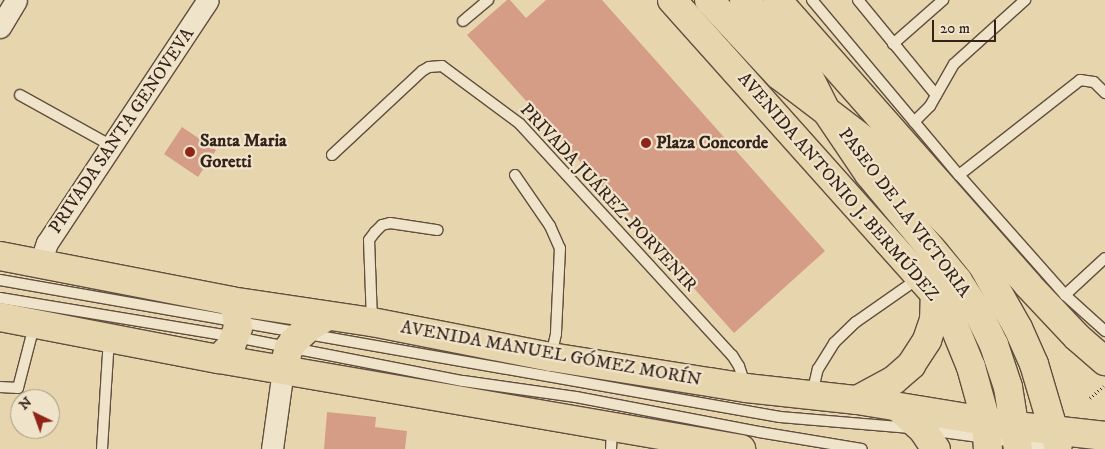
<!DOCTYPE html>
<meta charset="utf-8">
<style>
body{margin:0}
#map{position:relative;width:1105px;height:449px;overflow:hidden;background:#e7d5ad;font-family:"IM FELL DW Pica",serif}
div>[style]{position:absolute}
.building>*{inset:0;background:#d59d86}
.path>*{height:3px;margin-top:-1.5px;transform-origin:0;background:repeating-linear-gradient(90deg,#34211a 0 1px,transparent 0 3.5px)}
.roads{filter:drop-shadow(1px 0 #614e3f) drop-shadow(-1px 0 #614e3f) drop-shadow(0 1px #614e3f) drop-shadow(0 -1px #614e3f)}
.service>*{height:10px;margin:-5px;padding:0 5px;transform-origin:5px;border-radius:5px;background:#efe4ca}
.minor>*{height:21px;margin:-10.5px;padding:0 10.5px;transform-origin:10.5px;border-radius:10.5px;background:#efe4ca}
.primary>*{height:28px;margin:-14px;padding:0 14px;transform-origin:14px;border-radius:14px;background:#e7d5ad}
.dots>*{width:14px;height:14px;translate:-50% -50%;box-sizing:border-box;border:2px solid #efe4ca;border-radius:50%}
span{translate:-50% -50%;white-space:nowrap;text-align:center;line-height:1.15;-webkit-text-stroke:4.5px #efe4ca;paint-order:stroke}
.street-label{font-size:18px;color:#34211a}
.poi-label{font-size:18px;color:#34211a;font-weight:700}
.left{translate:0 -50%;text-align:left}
.north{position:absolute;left:10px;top:389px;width:50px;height:50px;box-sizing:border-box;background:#efe4ca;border:1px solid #a49684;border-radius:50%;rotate:318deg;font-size:14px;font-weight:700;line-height:20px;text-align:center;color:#34211a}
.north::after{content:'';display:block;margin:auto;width:18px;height:22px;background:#8f2418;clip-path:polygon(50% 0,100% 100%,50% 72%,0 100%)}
.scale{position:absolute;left:932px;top:20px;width:64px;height:22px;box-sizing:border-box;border:2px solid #34211a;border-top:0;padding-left:6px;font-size:15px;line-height:18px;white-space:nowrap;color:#34211a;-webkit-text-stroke:4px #efe4ca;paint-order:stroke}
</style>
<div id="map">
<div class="building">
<div style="clip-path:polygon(507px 0,510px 0,526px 18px,546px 0,602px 0,825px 251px,734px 333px,467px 35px)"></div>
<div style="clip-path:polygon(182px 127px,216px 150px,198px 177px,164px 154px)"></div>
<div style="clip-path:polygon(327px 412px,376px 417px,375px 427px,407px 431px,405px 449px,324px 449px)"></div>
</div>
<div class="path">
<div style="left:1090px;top:398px;width:18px;rotate:-41deg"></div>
</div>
<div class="roads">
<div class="service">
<div style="left:812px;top:0;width:229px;rotate:50deg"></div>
<div style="left:959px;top:175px;width:160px;rotate:48.5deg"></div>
<div style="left:1065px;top:295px;width:54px;rotate:42deg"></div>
<div style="left:858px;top:0;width:123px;rotate:50.6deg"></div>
<div style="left:463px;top:21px;width:33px;rotate:-40deg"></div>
<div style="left:893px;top:44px;width:67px;rotate:-41.3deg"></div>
<div style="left:20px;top:95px;width:105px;rotate:29deg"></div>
<div style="left:914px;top:122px;width:23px;rotate:-45deg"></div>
<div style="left:930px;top:106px;width:48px;rotate:-60.3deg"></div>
<div style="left:954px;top:64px;width:96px;rotate:-42deg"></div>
<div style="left:332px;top:155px;width:123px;rotate:-43deg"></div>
<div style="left:422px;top:71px;width:8px;rotate:-30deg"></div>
<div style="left:429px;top:67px;width:13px;rotate:-4deg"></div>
<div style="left:442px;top:66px;width:97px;rotate:36.6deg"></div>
<div style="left:520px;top:124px;width:314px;rotate:47.5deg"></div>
<div style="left:732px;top:355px;width:13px;rotate:58deg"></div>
<div style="left:739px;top:366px;width:20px;rotate:72deg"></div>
<div style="left:515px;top:175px;width:62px;rotate:55.5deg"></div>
<div style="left:550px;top:226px;width:24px;rotate:66deg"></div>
<div style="left:560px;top:248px;width:86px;rotate:92.7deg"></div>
<div style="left:556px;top:334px;width:23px;rotate:103deg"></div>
<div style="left:959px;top:175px;width:154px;rotate:-38.1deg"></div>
<div style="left:1080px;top:80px;width:14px;rotate:8deg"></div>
<div style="left:1094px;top:82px;width:16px;rotate:45deg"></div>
<div style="left:0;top:280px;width:792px;rotate:9.96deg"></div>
<div style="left:780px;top:417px;width:131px;rotate:4.8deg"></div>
<div style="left:1065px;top:295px;width:54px;rotate:-42.8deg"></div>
<div style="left:0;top:298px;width:239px;rotate:9.4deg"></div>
<div style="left:236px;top:337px;width:231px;rotate:11deg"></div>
<div style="left:463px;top:381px;width:114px;rotate:8.1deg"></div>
<div style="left:576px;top:397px;width:186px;rotate:10.8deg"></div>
<div style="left:759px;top:432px;width:104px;rotate:9.4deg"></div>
<div style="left:372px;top:321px;width:81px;rotate:-92.1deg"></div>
<div style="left:369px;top:240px;width:10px;rotate:-53deg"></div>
<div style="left:375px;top:232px;width:10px;rotate:-45deg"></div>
<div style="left:382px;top:225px;width:8px;rotate:-14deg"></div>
<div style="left:390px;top:223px;width:48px;rotate:8.5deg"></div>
<div style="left:0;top:387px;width:18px;rotate:3deg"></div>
<div style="left:18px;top:388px;width:64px;rotate:-75.5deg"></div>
<div style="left:812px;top:394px;width:26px;rotate:-77deg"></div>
<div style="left:818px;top:369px;width:31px;rotate:-58deg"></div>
<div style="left:834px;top:343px;width:30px;rotate:-44deg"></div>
<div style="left:856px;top:322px;width:77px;rotate:-34.9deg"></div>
<div style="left:928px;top:430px;width:130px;rotate:7.9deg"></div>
<div style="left:102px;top:449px;width:111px;rotate:-86.4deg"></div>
<div style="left:611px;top:449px;width:20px;rotate:-87deg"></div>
</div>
<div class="minor">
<div style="left:0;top:27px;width:31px;rotate:-59deg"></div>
<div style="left:40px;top:264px;width:22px;rotate:-72deg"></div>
<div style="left:47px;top:243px;width:291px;rotate:-56.5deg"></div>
<div style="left:272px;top:449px;width:80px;rotate:-82.1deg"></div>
</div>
<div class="primary">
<div style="left:672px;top:0;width:394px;rotate:48.2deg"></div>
<div style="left:935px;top:294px;width:34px;rotate:58deg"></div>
<div style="left:953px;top:323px;width:48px;rotate:67.8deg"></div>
<div style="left:971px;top:367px;width:56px;rotate:74.5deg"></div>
<div style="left:986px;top:421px;width:28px;rotate:86deg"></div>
<div style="left:709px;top:0;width:103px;rotate:47deg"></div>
<div style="left:779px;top:75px;width:116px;rotate:37.3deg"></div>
<div style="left:871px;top:145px;width:119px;rotate:45.7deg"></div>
<div style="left:954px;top:230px;width:46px;rotate:51.1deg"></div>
<div style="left:983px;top:266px;width:71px;rotate:60.6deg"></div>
<div style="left:1018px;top:328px;width:39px;rotate:66deg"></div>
<div style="left:1034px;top:364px;width:84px;rotate:73.5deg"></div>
<div style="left:744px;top:0;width:94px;rotate:48.9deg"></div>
<div style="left:806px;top:71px;width:42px;rotate:63.4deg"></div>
<div style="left:825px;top:109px;width:78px;rotate:55.9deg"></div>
<div style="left:869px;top:174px;width:139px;rotate:50.2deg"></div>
<div style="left:958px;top:281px;width:37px;rotate:57deg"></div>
<div style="left:978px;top:312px;width:37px;rotate:64deg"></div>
<div style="left:994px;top:345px;width:44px;rotate:71.6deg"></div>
<div style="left:1008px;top:387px;width:63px;rotate:80.8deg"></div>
<div style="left:777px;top:0;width:380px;rotate:48.6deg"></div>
<div style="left:1028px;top:285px;width:71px;rotate:46.7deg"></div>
<div style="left:1077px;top:337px;width:37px;rotate:41deg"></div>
<div style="left:0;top:256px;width:235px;rotate:11deg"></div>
<div style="left:231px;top:301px;width:143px;rotate:8.5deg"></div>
<div style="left:372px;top:322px;width:182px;rotate:11.1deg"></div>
<div style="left:551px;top:357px;width:197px;rotate:9deg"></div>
<div style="left:746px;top:388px;width:112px;rotate:6.2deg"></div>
<div style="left:857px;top:400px;width:161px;rotate:9.3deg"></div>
<div style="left:1016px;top:426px;width:90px;rotate:6.4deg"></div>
<div style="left:0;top:317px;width:223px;rotate:10.9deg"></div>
<div style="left:219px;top:359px;width:530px;rotate:9.78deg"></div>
<div style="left:219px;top:359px;width:18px;rotate:-47deg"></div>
<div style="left:231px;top:346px;width:19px;rotate:-69deg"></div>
<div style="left:238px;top:328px;width:17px;rotate:-97deg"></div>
<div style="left:236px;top:311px;width:11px;rotate:-117deg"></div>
<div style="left:283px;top:370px;width:23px;rotate:-75deg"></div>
<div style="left:289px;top:348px;width:7px;rotate:-56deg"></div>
<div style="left:293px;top:342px;width:22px;rotate:-43deg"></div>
<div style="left:309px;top:327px;width:22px;rotate:-30deg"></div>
<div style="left:857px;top:400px;width:42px;rotate:-28.4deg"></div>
<div style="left:894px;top:380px;width:23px;rotate:-41deg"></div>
<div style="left:911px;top:365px;width:30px;rotate:-57deg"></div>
<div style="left:927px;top:340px;width:21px;rotate:-71deg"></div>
<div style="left:934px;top:320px;width:26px;rotate:-88deg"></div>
<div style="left:900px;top:409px;width:31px;rotate:42deg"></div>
<div style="left:923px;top:430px;width:23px;rotate:56deg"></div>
</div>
</div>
<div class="dots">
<div style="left:646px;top:143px;background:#8f2418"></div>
<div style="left:190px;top:152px;background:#8f2418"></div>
</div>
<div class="street-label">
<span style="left:122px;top:131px;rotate:-56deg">PRIVADA SANTA GENOVEVA</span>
<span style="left:838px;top:187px;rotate:49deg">AVENIDA ANTONIO J. BERMÚDEZ</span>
<span style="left:608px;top:198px;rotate:47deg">PRIVADA JUÁREZ-PORVENIR</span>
<span style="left:904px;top:213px;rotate:53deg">PASEO DE LA VICTORIA</span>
<span style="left:551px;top:354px;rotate:10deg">AVENIDA MANUEL GÓMEZ MORÍN</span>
</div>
<div class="poi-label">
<span class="left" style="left:200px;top:152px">Santa Maria<br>Goretti</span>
<span class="left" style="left:656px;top:143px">Plaza Concorde</span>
</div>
<div class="north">N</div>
<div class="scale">20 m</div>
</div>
